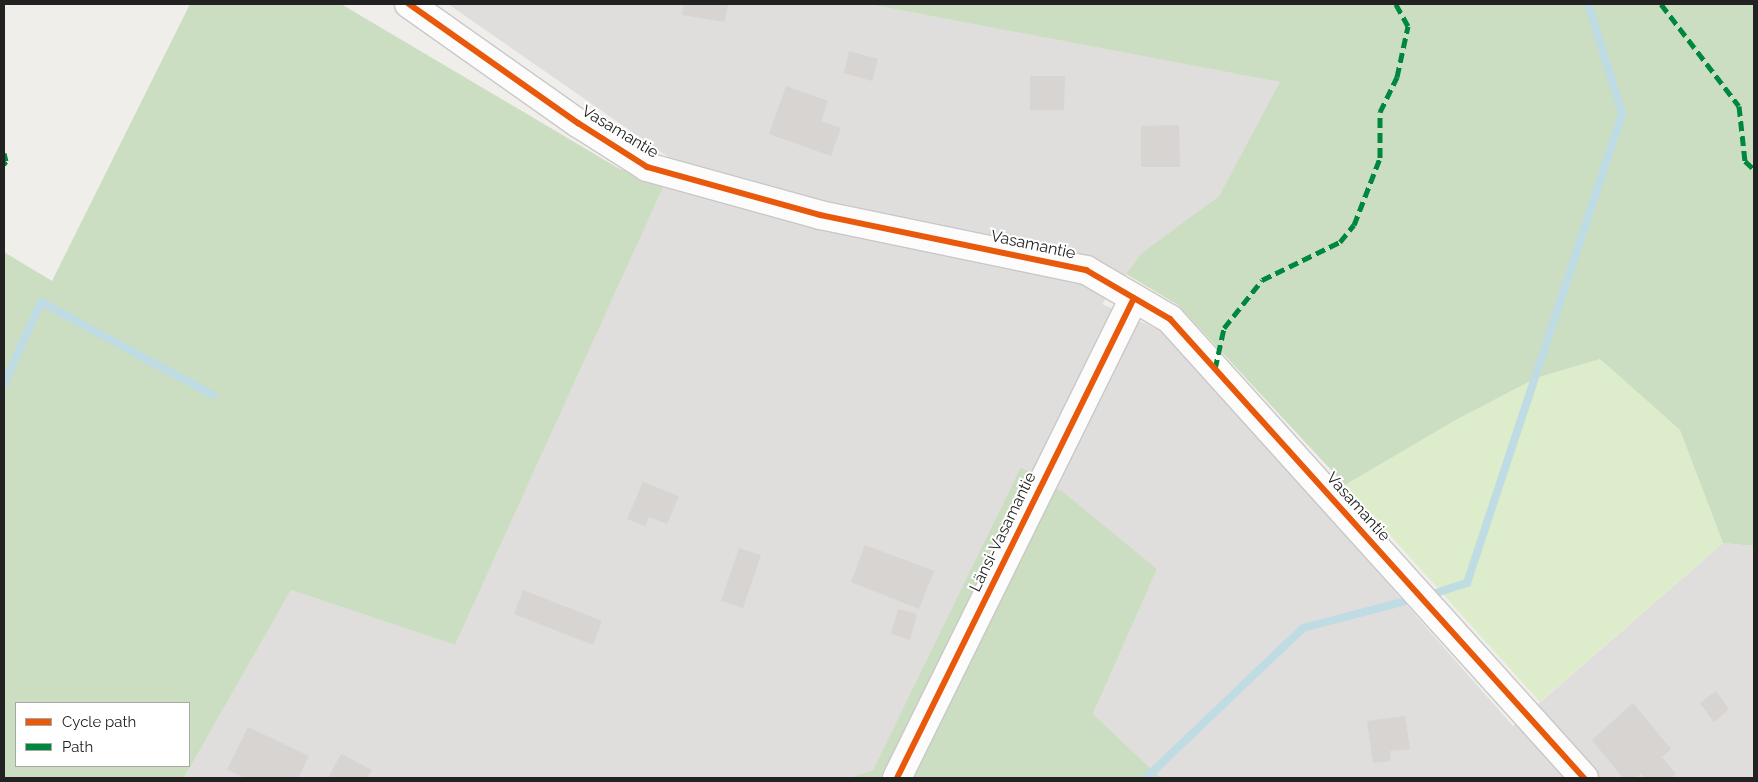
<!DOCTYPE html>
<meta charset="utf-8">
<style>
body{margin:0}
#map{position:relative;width:1758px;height:782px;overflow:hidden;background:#f0eeeb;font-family:Raleway,sans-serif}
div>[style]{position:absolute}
.residential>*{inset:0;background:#dfdedc}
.grass>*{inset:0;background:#ddeccb}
.forest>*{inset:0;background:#cbdec1}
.stream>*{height:8px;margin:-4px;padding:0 4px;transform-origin:4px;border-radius:4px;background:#bfdbe3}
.building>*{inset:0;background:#d7d4d2}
.roads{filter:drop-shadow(1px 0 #c9c8c7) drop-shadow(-1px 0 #c9c8c7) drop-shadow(0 1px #c9c8c7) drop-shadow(0 -1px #c9c8c7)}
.minor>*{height:28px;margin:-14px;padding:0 14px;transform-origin:14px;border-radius:14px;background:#fdfcfc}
.quiet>*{height:5px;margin-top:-2.5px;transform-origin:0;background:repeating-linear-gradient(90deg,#00873e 0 10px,transparent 0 15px)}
.cycleway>*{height:6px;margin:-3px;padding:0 3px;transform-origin:3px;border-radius:3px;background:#e8590c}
span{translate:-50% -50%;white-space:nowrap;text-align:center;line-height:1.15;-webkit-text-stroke:4px #fff;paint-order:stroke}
.street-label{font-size:16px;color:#222}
.frame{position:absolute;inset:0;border:5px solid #222;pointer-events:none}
.legend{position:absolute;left:15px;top:702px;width:175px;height:65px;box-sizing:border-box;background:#fff;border:1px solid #a7a7a7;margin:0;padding:6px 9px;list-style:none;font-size:15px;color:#222}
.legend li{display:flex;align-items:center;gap:10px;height:25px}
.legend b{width:25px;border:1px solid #a7a7a7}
</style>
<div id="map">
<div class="residential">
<div style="clip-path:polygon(448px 4px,868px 4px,1281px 82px,1219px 196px,1143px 253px,1102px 304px,1168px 334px,1513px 726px,1723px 543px,1754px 546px,1754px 778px,1161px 778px,1093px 714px,1157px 569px,1022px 467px,873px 770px,849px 778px,184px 778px,291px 590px,455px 645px,674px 161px)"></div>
</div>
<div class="grass">
<div style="clip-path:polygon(1600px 359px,1680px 430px,1723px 543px,1540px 702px,1345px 485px,1454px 421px,1536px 378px)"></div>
</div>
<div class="forest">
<div style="clip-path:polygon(evenodd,190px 4px,341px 4px,618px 168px,663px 187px,455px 645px,291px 590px,184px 778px,4px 778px,4px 252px,52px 281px,190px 4px,16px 703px,189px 703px,189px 766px,16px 766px,16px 703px)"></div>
<div style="clip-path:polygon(868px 4px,1754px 4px,1754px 546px,1723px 543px,1680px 430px,1600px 359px,1536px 378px,1454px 421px,1345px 485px,1178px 305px,1126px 274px,1142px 253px,1219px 196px,1280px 82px)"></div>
<div style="clip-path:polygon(1021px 467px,1064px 493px,1157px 569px,1093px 714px,1161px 778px,849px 778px,873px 770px)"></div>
</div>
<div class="stream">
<div style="left:4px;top:384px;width:90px;rotate:-65.7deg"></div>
<div style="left:41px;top:302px;width:196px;rotate:28.4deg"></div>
<div style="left:1436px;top:593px;width:33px;rotate:-18deg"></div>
<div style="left:1467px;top:583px;width:495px;rotate:-71.7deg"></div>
<div style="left:1622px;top:113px;width:114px;rotate:-107.3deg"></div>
<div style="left:1146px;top:778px;width:217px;rotate:-43.7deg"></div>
<div style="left:1303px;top:628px;width:106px;rotate:-14.7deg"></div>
</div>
<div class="building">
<div style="clip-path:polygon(684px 4px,728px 4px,725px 22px,682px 15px)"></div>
<div style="clip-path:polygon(849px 51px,878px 59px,872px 81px,844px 73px)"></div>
<div style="clip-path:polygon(1030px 76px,1065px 76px,1064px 110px,1030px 110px)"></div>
<div style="clip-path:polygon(786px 86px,828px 101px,821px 121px,841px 128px,831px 156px,769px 134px)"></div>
<div style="clip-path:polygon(1179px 125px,1180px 167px,1141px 167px,1141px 126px)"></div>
<div style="clip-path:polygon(643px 482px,679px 496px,667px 524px,649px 517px,645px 526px,627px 519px)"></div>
<div style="clip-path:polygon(865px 545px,934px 571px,919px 609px,851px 582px)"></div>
<div style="clip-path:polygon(739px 548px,761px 555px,743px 608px,721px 601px)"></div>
<div style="clip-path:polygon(523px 590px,602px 621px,593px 645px,514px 614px)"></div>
<div style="clip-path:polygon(898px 609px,917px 614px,910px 640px,891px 634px)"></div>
<div style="clip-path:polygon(1716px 691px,1729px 709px,1714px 722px,1700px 703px)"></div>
<div style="clip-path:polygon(1633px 703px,1671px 749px,1662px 757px,1676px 774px,1672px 778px,1644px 778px,1641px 774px,1636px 778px,1623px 778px,1592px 740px)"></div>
<div style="clip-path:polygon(1405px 716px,1410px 749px,1390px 751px,1391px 761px,1373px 763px,1367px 721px)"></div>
<div style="clip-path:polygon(248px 727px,309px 756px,298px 778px,245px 778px,227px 770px)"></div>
<div style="clip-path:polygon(341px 754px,372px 770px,367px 778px,328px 778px)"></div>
</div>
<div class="roads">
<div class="minor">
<div style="left:409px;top:4px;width:207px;rotate:35.2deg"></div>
<div style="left:578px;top:123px;width:82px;rotate:32.5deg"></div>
<div style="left:647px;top:167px;width:180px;rotate:15.5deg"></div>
<div style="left:820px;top:215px;width:272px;rotate:11.7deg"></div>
<div style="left:1086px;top:270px;width:97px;rotate:30.3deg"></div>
<div style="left:1170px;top:319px;width:618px;rotate:47.95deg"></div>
<div style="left:897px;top:778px;width:535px;rotate:-63.72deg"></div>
</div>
</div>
<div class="quiet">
<div style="left:1661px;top:4px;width:128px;rotate:52.6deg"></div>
<div style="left:1739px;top:106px;width:55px;rotate:83.8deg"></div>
<div style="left:1745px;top:161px;width:12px;rotate:42deg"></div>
<div style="left:4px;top:153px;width:8px;rotate:76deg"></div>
<div style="left:6px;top:161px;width:4px;rotate:124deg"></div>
<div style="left:1215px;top:369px;width:42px;rotate:-77.6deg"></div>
<div style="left:1224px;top:328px;width:61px;rotate:-51.6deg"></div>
<div style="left:1262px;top:280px;width:87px;rotate:-26deg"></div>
<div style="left:1340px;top:242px;width:22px;rotate:-51deg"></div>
<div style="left:1354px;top:225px;width:72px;rotate:-68.8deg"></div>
<div style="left:1380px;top:158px;width:46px;rotate:-90deg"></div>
<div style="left:1380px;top:112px;width:39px;rotate:-64deg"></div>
<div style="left:1397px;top:77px;width:52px;rotate:-77.8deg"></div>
<div style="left:1408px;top:26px;width:25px;rotate:-119deg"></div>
</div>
<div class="cycleway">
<div style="left:409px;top:4px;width:207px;rotate:35.2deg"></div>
<div style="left:578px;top:123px;width:82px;rotate:32.5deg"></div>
<div style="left:647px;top:167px;width:180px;rotate:15.5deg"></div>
<div style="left:820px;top:215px;width:272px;rotate:11.7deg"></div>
<div style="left:1086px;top:270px;width:97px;rotate:30.3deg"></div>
<div style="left:1170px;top:319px;width:618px;rotate:47.95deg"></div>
<div style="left:897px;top:778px;width:535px;rotate:-63.72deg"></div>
</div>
<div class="street-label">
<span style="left:620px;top:132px;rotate:31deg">Vasamantie</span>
<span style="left:1033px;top:245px;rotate:12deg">Vasamantie</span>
<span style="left:1358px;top:507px;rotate:48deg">Vasamantie</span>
<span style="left:1003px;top:532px;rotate:-64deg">Länsi-Vasamantie</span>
</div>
<div class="frame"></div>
<ul class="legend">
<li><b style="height:6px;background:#e8590c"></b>Cycle path</li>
<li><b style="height:6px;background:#00873e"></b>Path</li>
</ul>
</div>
